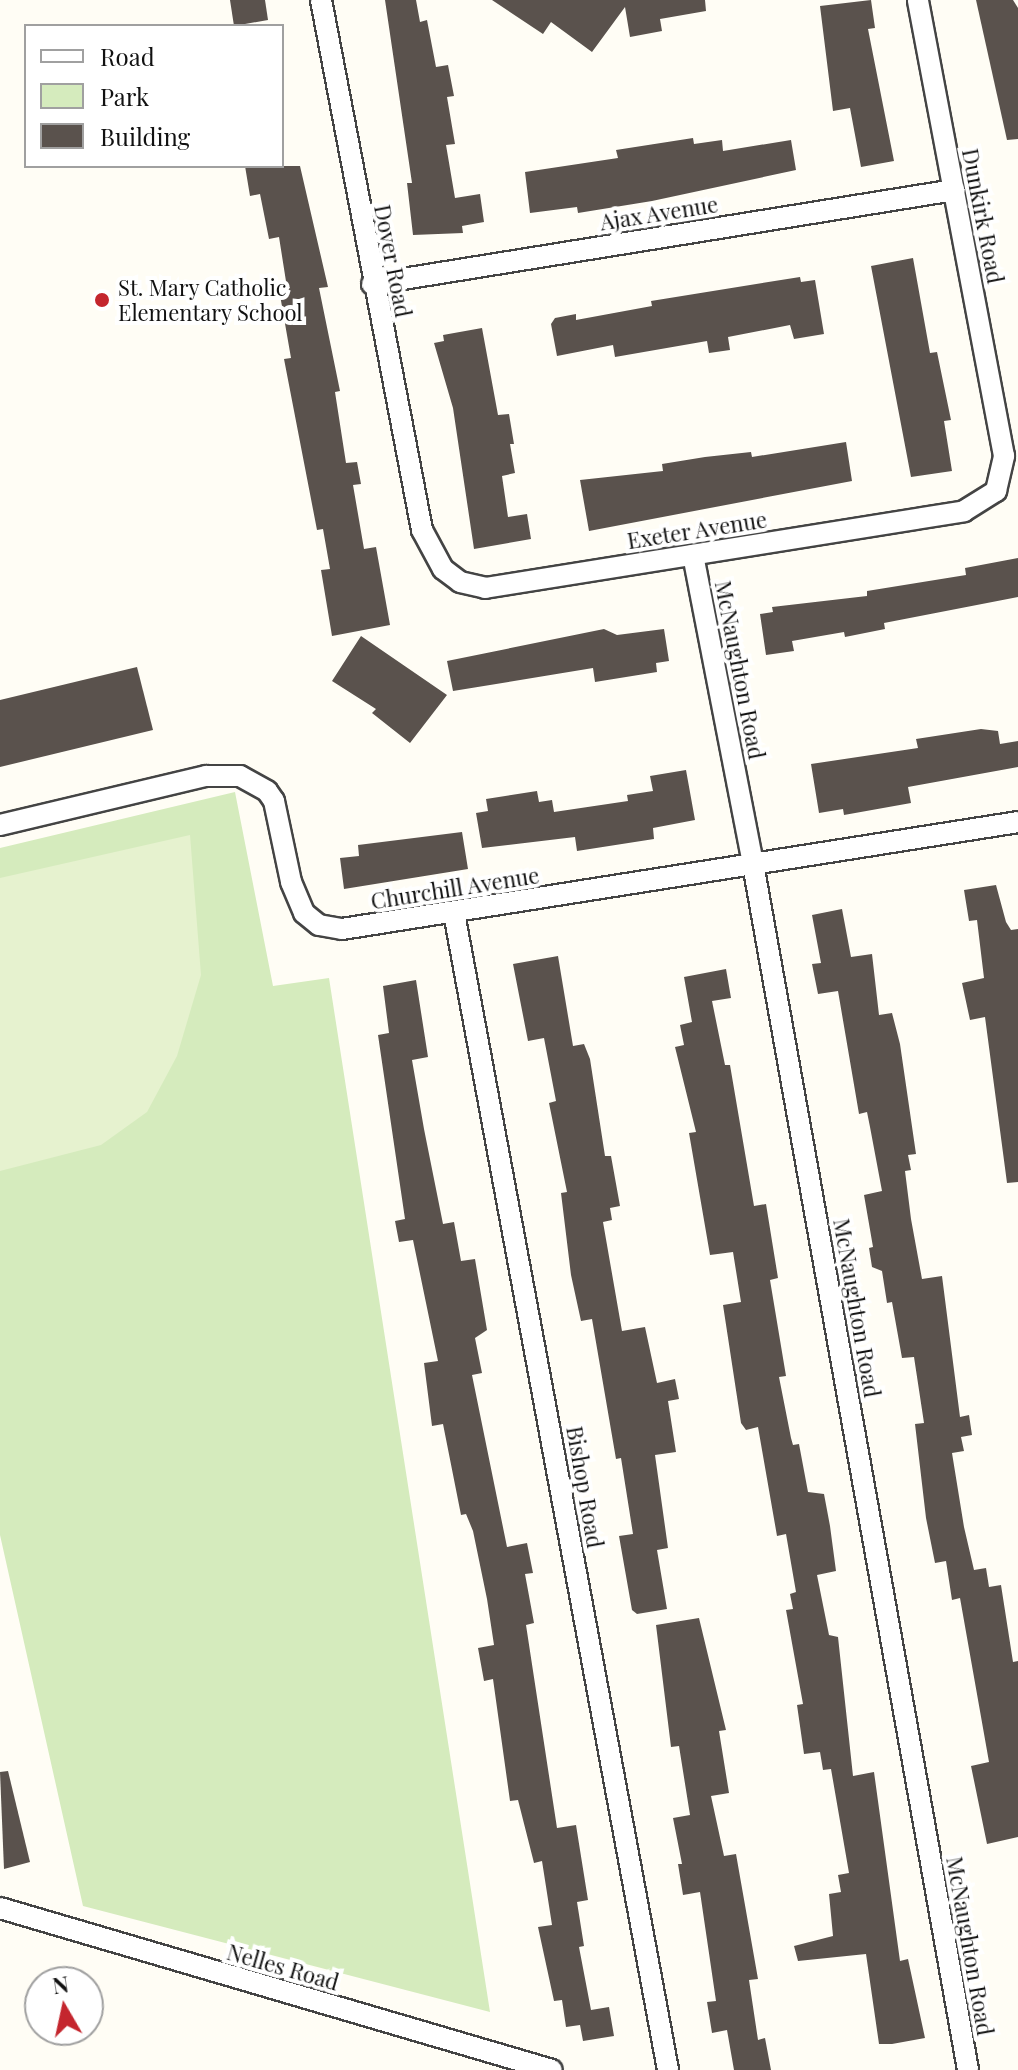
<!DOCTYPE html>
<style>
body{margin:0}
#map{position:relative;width:1018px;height:2070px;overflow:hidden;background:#fffdf5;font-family:"Playfair Display",serif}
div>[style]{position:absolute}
.green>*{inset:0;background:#d5ebbd}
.pitch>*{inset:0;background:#e6f2cf}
.building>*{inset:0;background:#5a524d}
.roads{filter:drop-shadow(2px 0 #444) drop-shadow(-2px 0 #444) drop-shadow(0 2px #444) drop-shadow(0 -2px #444)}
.street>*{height:20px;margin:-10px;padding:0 10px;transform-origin:10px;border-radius:10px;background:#fff}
.dots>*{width:22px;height:22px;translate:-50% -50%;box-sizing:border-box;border:4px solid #fff;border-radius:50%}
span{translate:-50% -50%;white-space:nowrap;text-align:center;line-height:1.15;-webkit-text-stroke:8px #fff;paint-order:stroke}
.street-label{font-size:22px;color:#111}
.poi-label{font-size:22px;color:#111}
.left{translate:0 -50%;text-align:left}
.legend{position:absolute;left:24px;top:24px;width:260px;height:144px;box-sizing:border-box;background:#fff;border:2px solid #a0a0a0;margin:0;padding:10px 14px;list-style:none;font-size:24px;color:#111}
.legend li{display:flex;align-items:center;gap:16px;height:40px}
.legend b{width:40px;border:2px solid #a0a0a0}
.north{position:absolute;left:24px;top:1966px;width:80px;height:80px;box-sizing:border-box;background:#fff;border:2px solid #a0a0a0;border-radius:50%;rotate:351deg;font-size:22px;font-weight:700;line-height:32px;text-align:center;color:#111}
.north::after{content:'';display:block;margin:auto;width:28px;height:36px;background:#c4262e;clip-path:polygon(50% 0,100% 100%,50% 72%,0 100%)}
</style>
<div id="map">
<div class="green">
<div style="clip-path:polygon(235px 792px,273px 986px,329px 978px,490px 2012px,83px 1906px,0 1535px,0 848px)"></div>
</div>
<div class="pitch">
<div style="clip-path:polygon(190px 835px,201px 975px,177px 1056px,147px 1112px,101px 1145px,0 1171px,0 878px)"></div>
</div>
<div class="building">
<div style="clip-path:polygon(230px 0,265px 0,268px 20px,234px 26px)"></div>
<div style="clip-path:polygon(385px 0,416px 0,420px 22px,427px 20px,436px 67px,448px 65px,454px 96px,447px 97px,455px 144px,446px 145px,455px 198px,480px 194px,484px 222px,462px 226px,463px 233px,413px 235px,407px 183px,412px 183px)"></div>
<div style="clip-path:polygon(492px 0,705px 0,706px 11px,660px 19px,662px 31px,630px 37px,625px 7px,592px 52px,551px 22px,543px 34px)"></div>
<div style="clip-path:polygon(871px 0,875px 28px,868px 29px,894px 161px,861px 167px,850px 108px,833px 111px,820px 6px)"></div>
<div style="clip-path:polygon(976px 0,1013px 0,1018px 8px,1018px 139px,1007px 140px)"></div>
<div style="clip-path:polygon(693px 138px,694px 144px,722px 140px,723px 151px,791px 140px,796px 170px,652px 201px,578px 213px,577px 207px,530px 213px,525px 172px,618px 158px,616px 150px)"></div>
<div style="clip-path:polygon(245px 166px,300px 166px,328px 287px,319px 288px,340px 391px,335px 392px,346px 463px,357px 462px,361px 484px,353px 485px,364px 549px,376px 547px,390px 625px,332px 636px,321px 570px,330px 569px,323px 529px,317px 530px,284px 359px,291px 358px,280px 295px,288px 294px,279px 237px,269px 239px,260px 194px,250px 196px)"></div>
<div style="clip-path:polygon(913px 258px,930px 353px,937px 352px,951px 420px,944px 421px,952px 471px,911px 477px,871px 266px)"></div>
<div style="clip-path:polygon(800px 277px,801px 282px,815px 280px,824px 334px,794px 339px,790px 325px,728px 337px,730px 350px,709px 353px,707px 341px,615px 357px,613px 345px,557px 356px,551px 324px,555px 318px,576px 314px,576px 320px,652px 306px,651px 301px)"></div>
<div style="clip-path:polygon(482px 328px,498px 415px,509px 414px,514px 444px,510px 444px,515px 473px,502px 476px,508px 517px,527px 514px,531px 539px,474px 549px,453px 408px,434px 343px,444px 341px,443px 335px)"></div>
<div style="clip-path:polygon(846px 442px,852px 481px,589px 531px,580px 480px,663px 471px,662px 464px,705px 457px,751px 452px,752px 457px)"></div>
<div style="clip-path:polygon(1018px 558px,1018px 597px,884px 623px,885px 629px,845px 637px,844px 632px,792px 641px,794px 651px,766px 655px,760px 614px,773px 612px,772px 607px,867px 596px,867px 591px,966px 575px,965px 568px)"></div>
<div style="clip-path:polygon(604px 629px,617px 635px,664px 629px,669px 661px,656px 663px,657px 672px,595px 682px,593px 668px,453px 691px,447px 661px)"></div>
<div style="clip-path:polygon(361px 636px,447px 695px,410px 743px,372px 713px,376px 709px,332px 681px)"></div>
<div style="clip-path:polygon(137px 667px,153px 730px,0 767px,0 700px)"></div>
<div style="clip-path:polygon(981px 729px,998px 731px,1000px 744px,1018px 741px,1018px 767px,908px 787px,911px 803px,844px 815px,843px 809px,819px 813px,811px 764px,918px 748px,916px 739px)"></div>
<div style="clip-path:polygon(686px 770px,695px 820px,653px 828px,654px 839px,577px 851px,575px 837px,482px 848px,476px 813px,488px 811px,486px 799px,537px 791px,539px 802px,552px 800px,554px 812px,628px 801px,627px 795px,653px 791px,650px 776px)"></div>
<div style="clip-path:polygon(462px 832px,468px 869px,344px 889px,340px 858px,359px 856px,358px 845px)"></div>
<div style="clip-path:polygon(996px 885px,1006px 922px,1011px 930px,1018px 929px,1018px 1182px,1007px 1183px,985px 1017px,970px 1020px,962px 983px,984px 978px,977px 920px,969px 921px,964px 890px)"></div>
<div style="clip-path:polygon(842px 909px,851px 957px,872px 954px,879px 1015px,892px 1013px,900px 1044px,916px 1154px,908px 1155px,911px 1170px,905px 1171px,911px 1219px,922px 1279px,942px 1276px,960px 1417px,969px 1415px,972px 1435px,961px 1437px,964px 1451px,952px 1453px,964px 1527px,974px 1570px,986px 1568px,989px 1587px,1001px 1585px,1013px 1662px,1018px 1661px,1018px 1837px,987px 1844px,971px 1766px,989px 1762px,960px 1598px,952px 1600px,946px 1561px,935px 1563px,926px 1518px,915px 1424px,924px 1423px,914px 1357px,902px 1358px,892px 1302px,887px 1303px,882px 1271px,872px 1267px,869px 1248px,873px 1247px,864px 1195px,882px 1191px,870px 1127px,867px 1112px,859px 1114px,838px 991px,818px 994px,812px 964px,821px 963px,812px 915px)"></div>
<div style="clip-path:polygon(558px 956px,573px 1046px,584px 1044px,590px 1059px,605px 1156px,611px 1156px,620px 1206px,610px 1208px,612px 1220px,603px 1222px,622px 1331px,645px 1327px,657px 1383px,675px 1379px,679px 1399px,668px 1401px,676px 1452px,655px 1455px,668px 1548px,657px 1550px,667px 1609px,637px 1614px,632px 1610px,619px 1536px,633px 1534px,621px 1458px,616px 1459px,592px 1319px,581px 1321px,571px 1275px,561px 1193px,567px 1192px,549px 1103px,556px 1101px,544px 1038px,528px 1041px,513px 964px)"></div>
<div style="clip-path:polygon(726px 969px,731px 998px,712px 1001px,725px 1065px,730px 1065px,754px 1206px,766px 1204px,778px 1278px,770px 1280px,786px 1376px,779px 1377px,791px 1438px,793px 1445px,799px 1444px,808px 1492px,824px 1494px,830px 1526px,836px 1571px,817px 1575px,829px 1635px,838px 1637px,853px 1776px,874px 1772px,900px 1961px,908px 1959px,925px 2038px,892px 2044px,879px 2044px,866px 1954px,798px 1961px,794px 1946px,833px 1936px,829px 1894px,841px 1892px,838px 1875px,849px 1873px,831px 1769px,823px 1770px,820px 1752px,804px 1754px,797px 1705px,803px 1704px,786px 1610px,793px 1609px,790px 1594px,796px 1592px,786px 1534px,777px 1536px,758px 1427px,746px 1430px,741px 1423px,723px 1305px,741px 1302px,733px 1252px,710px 1255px,689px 1133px,696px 1132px,675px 1047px,684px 1045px,680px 1025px,692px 1022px,684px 977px)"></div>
<div style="clip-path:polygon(416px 980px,428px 1057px,412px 1060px,424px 1129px,443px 1224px,454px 1222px,461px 1261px,475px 1259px,487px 1330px,475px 1338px,482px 1373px,472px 1375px,507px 1547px,527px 1543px,533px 1573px,525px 1574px,534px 1623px,526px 1625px,557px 1828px,576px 1825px,588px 1900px,577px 1902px,584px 1946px,579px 1947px,591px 2010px,609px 2007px,614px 2036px,583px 2041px,580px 2025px,566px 2027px,562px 2000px,554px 2001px,538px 1927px,552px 1925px,542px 1861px,534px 1863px,518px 1800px,510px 1801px,493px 1679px,484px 1681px,478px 1648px,494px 1645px,487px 1599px,473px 1531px,466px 1514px,461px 1515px,443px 1424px,432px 1426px,424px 1363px,438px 1361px,413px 1240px,399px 1242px,395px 1221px,405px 1219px,378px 1035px,389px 1033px,383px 986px)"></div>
<div style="clip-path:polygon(699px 1618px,726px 1730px,719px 1731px,729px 1793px,711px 1796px,724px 1856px,736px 1854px,758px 1979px,749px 1980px,758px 2040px,765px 2038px,771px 2070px,734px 2070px,727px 2030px,712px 2033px,707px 2002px,716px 2001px,700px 1892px,683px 1895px,678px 1864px,682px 1864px,673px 1818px,690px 1815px,679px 1746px,671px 1747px,656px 1625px)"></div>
<div style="clip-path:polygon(8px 1771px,30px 1862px,4px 1869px,0 1772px)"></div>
</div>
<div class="roads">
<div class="street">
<div style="left:321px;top:0;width:540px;rotate:79.21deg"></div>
<div style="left:422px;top:530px;width:44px;rotate:61.7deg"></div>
<div style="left:443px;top:569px;width:21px;rotate:37deg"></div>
<div style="left:460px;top:582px;width:26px;rotate:13deg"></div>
<div style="left:485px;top:588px;width:485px;rotate:-9.1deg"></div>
<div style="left:964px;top:511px;width:38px;rotate:-32deg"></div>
<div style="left:996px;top:491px;width:36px;rotate:-77deg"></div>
<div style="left:1004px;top:456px;width:464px;rotate:-100.7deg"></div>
<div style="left:372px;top:284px;width:590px;rotate:-9.17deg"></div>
<div style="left:693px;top:555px;width:315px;rotate:79deg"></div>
<div style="left:753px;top:864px;width:1225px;rotate:79.89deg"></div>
<div style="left:0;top:825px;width:212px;rotate:-13.4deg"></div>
<div style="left:206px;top:776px;width:34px"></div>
<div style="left:240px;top:776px;width:31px;rotate:29deg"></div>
<div style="left:267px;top:791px;width:12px;rotate:55deg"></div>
<div style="left:274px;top:801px;width:83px;rotate:78.1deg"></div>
<div style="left:291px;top:882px;width:34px;rotate:67deg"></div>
<div style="left:304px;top:913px;width:19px;rotate:39deg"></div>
<div style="left:319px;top:925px;width:23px;rotate:10deg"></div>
<div style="left:342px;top:929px;width:684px;rotate:-8.99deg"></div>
<div style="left:454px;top:913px;width:1177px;rotate:79.52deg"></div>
<div style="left:0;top:1908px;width:575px;rotate:16.36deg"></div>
</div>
</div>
<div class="dots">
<div style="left:102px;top:300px;background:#c4262e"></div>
</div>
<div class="street-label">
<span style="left:659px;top:213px;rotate:-9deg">Ajax Avenue</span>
<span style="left:983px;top:216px;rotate:79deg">Dunkirk Road</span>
<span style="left:393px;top:261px;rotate:79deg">Dover Road</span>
<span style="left:697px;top:530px;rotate:-9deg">Exeter Avenue</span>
<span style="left:740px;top:670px;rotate:79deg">McNaughton Road</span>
<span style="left:455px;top:888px;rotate:-9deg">Churchill Avenue</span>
<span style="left:857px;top:1308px;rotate:80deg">McNaughton Road</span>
<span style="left:585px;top:1487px;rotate:80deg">Bishop Road</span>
<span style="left:970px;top:1946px;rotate:80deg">McNaughton Road</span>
<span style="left:283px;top:1967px;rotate:16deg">Nelles Road</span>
</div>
<div class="poi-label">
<span class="left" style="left:118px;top:300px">St. Mary Catholic<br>Elementary School</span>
</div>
<ul class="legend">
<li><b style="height:10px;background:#fff"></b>Road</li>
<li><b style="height:22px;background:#d5ebbd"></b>Park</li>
<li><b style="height:22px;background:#5a524d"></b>Building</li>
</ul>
<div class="north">N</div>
</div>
